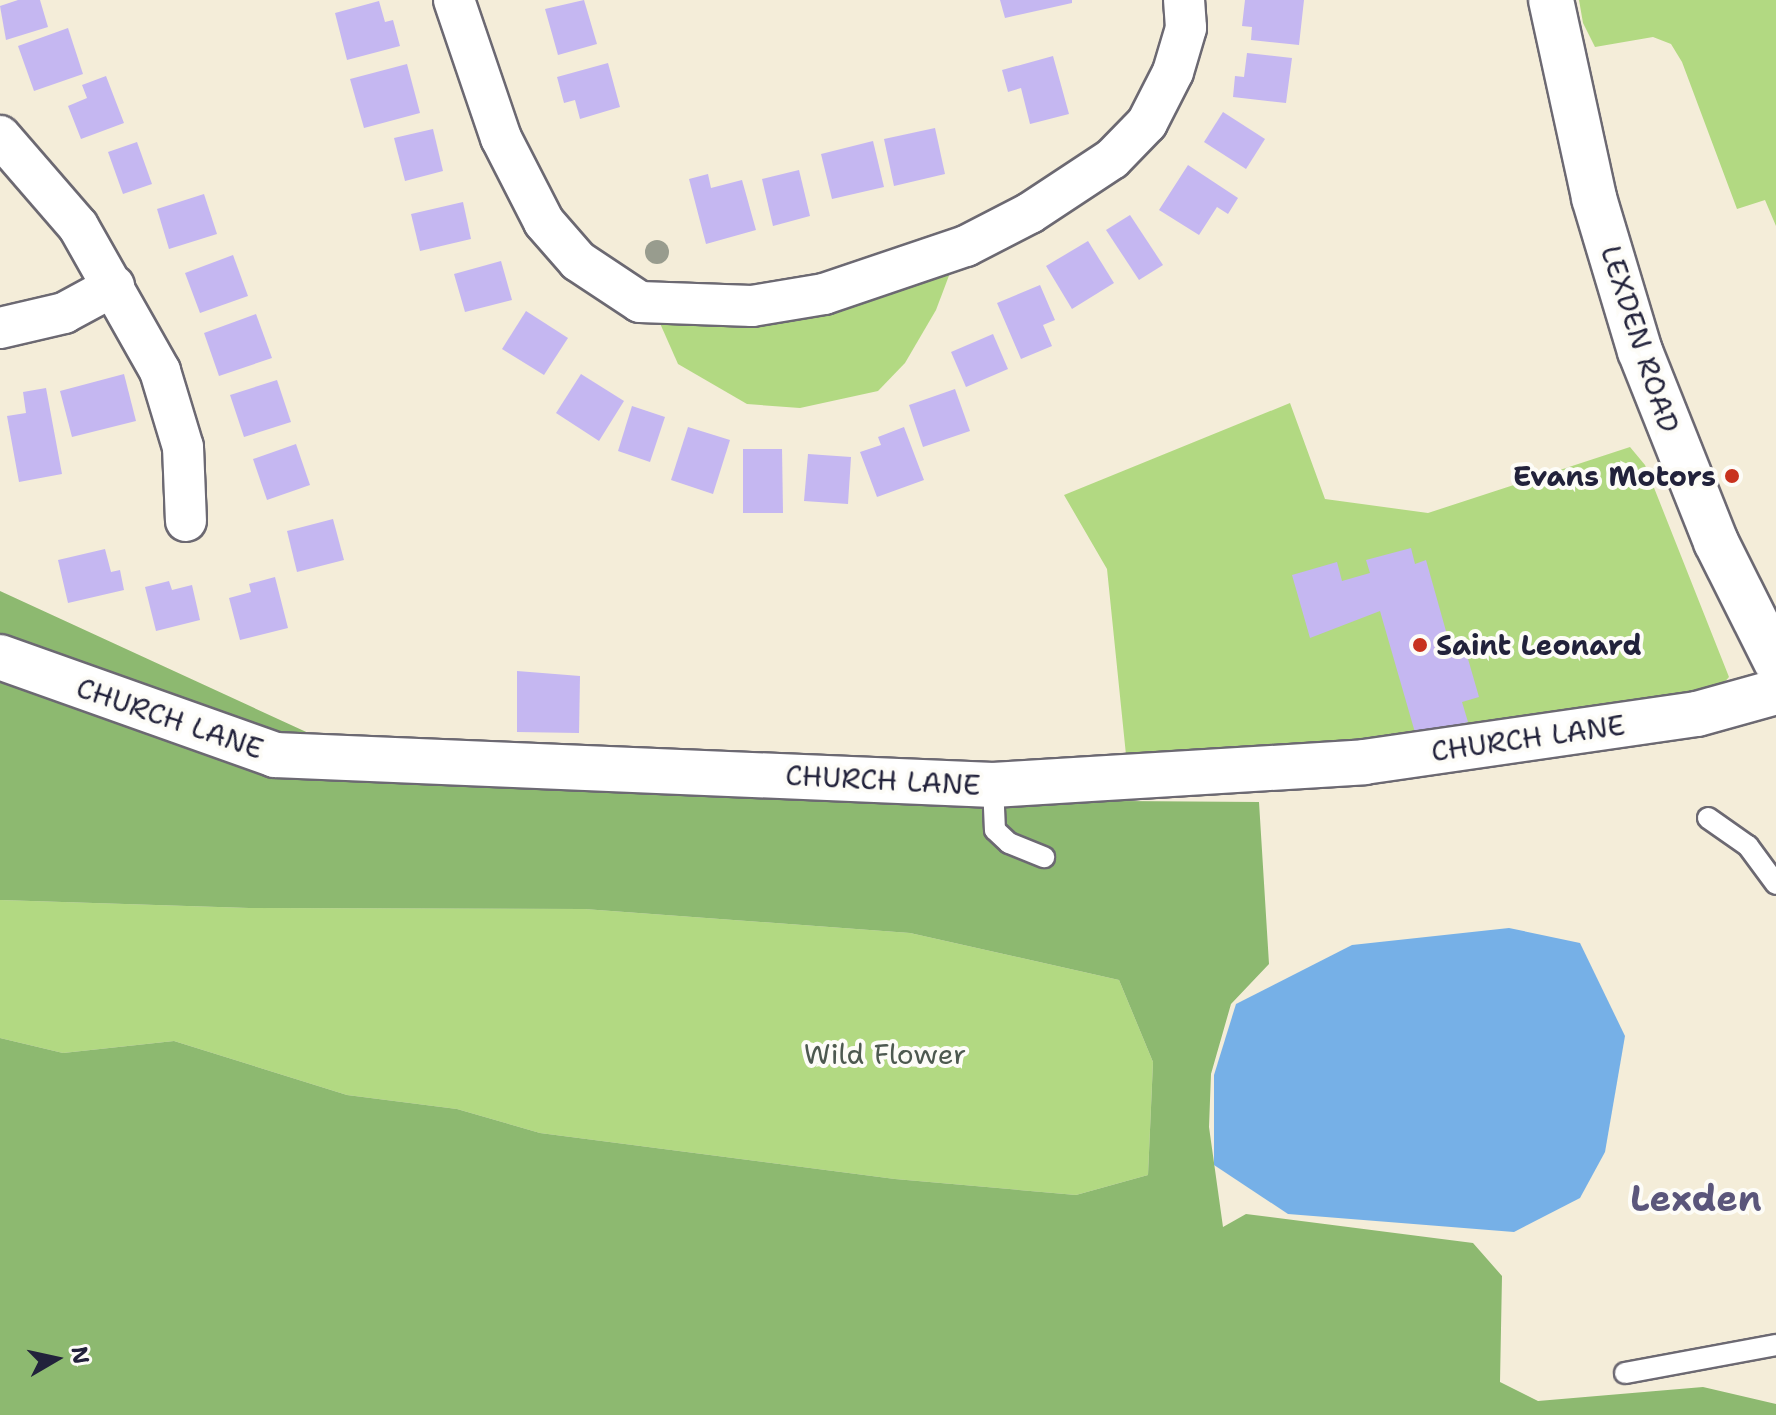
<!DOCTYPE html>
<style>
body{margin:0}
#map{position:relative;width:1776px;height:1415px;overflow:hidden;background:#f4edd9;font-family:"Shantell Sans",sans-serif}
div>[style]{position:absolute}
.green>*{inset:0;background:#b2d982}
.forest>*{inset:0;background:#8db970}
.water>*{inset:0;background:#76b0e7}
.building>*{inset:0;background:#c5b7f1}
.roads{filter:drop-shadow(2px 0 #6c6972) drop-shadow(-2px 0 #6c6972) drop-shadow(0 2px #6c6972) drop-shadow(0 -2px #6c6972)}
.lane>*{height:20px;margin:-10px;padding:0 10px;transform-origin:10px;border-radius:10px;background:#fff}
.street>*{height:40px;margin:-20px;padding:0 20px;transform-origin:20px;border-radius:20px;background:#fff}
.secondary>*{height:44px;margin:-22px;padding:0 22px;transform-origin:22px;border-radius:22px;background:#fff}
.primary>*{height:44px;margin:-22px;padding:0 22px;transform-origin:22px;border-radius:22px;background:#fff}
.trees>*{width:24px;height:24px;margin:-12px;border-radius:50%;background:#989c8e}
.dots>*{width:22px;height:22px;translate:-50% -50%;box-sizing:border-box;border:4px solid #fdfcf7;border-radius:50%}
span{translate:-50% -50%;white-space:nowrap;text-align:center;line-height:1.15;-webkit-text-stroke:8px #fdfcf7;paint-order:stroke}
.street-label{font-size:28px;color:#22223b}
.poi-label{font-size:28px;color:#22223b;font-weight:700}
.right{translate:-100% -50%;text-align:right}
.left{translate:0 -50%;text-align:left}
.park-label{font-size:28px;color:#4d5950}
.district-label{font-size:36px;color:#5b567b;font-weight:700}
.north{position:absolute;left:16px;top:1319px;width:80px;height:80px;-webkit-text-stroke:6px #fdfcf7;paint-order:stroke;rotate:81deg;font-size:22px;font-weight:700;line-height:32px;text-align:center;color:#22223b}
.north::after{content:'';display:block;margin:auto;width:28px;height:36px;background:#22223b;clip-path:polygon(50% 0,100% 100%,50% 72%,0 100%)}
</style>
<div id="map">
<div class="green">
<div style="clip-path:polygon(1579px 0,1776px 0,1776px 226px,1765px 200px,1737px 209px,1682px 62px,1671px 44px,1653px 37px,1595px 47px,1583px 23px)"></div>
<div style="clip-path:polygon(953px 265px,936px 310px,905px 363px,878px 391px,800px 408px,747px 404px,678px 364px,655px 312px)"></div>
<div style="clip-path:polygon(1290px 403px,1325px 499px,1428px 513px,1630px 447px,1645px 465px,1729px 677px,1712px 696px,1280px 750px,1126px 755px,1107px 569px,1064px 495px)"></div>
<div style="clip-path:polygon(0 900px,249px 908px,584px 909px,910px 933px,1119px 980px,1153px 1062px,1148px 1175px,1076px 1195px,895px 1179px,540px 1133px,457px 1109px,347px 1095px,174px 1041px,63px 1053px,0 1038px)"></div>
</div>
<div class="forest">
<div style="clip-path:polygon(0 591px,315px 736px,837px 799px,1259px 802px,1269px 964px,1231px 1004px,1211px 1074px,1209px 1127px,1223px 1227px,1246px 1214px,1473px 1243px,1502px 1276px,1500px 1382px,1538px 1401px,1703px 1387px,1776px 1404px,1776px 1415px,0 1415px,0 1038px,63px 1053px,174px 1041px,347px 1095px,457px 1109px,540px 1133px,895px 1179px,1076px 1195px,1148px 1175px,1153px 1062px,1119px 980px,910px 933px,584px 909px,249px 908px,0 900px)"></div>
</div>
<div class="water">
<div style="clip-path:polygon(1509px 928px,1580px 943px,1625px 1036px,1605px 1152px,1580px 1198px,1514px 1232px,1288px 1214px,1214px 1165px,1214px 1075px,1236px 1004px,1352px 945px)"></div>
</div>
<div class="building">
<div style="clip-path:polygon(18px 0,40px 0,48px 27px,6px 40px,0 6px)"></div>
<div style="clip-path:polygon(584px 0,597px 44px,558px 55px,545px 9px)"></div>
<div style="clip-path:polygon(1000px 0,1072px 0,1072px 3px,1005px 18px)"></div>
<div style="clip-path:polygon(1245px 0,1304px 0,1299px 45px,1251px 40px,1252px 27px,1242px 26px)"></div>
<div style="clip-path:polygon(379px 1px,385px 22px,393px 20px,400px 46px,347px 60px,335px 13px)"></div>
<div style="clip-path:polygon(68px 28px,83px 74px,34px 91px,18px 46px)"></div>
<div style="clip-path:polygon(1247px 53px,1292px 58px,1286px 103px,1233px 97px,1235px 76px,1244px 77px)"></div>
<div style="clip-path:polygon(1053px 56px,1069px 114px,1030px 124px,1021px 88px,1008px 92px,1002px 70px)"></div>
<div style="clip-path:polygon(608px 63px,620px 107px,580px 119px,575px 100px,564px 103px,557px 77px)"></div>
<div style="clip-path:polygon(407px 64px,420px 113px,364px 128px,350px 79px)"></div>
<div style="clip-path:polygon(106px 76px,124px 123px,81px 139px,68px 106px,87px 98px,82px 85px)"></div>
<div style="clip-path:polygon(1223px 112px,1265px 139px,1246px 169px,1204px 142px)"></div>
<div style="clip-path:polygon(935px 128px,945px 174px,894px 186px,884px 139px)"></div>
<div style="clip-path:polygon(433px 129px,443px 171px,405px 181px,394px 138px)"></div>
<div style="clip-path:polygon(873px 141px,884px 187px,832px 199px,821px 154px)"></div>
<div style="clip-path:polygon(137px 142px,152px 184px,123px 194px,108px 152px)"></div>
<div style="clip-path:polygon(1188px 165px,1238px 198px,1228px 214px,1217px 207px,1199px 235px,1159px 210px)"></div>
<div style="clip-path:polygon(799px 170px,810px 216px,773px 226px,762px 179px)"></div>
<div style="clip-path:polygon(708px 174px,711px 188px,742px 180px,756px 230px,706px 244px,689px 179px)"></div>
<div style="clip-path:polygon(204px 194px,217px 234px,169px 249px,157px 209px)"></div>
<div style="clip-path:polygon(463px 202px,471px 239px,420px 251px,411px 214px)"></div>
<div style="clip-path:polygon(1130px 215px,1163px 265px,1139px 280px,1106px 230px)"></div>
<div style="clip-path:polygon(1088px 241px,1114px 283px,1072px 309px,1046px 266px)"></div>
<div style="clip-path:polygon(233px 255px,248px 296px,200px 313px,185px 273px)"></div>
<div style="clip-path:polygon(501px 261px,512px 300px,465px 312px,454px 274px)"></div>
<div style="clip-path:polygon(1040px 285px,1055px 320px,1043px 325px,1052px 346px,1021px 359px,997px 303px)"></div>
<div style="clip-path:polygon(526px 311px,568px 338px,544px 375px,502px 349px)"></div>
<div style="clip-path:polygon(256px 314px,272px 358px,219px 376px,204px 333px)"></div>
<div style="clip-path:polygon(993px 334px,1008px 369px,966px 387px,951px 352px)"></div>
<div style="clip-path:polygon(124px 374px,136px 421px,72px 437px,60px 391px)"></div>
<div style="clip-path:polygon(581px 374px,624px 401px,599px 441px,556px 413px)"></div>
<div style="clip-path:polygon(277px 380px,291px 422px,244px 437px,230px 395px)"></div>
<div style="clip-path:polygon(46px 388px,62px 474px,19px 482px,7px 416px,26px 413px,23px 392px)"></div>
<div style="clip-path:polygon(955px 389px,970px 431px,923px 447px,909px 405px)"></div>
<div style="clip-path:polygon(632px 406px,665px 417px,650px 462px,618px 451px)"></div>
<div style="clip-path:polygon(688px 427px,730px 440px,713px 494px,671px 480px)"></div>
<div style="clip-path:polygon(904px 427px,924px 480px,877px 497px,860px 452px,881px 445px,878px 437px)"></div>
<div style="clip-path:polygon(296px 444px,310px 485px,267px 500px,253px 459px)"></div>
<div style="clip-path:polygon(743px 449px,782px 449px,783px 513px,743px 513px)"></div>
<div style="clip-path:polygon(808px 454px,851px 457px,848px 504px,804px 501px)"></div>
<div style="clip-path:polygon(333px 519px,344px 560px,297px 572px,287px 531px)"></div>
<div style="clip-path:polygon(1411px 548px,1415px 564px,1426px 560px,1453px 656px,1466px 652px,1479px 697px,1462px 702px,1468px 722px,1416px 736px,1380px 611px,1310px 638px,1292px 575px,1337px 562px,1342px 581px,1370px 573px,1366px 560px)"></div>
<div style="clip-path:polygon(105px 549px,111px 572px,120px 570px,124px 590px,68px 603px,58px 560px)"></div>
<div style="clip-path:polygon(275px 577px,288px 628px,240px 640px,229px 598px,251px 592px,249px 584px)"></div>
<div style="clip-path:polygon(169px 581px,172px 590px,192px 585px,200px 620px,156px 631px,145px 587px)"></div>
<div style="clip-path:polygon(517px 671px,580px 676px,579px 733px,517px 732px)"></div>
</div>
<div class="roads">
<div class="lane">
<div style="left:993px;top:785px;width:45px;rotate:87.5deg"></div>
<div style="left:995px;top:830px;width:19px;rotate:43deg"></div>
<div style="left:1009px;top:843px;width:38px;rotate:22deg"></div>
<div style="left:1708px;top:818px;width:49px;rotate:35deg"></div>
<div style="left:1748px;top:846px;width:47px;rotate:53.6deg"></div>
<div style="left:1625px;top:1373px;width:154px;rotate:-10.5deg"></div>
</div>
<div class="street">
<div style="left:454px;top:0;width:146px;rotate:71.2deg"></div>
<div style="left:501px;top:138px;width:94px;rotate:62.9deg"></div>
<div style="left:544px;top:222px;width:52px;rotate:48.9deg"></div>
<div style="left:578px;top:261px;width:74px;rotate:33.5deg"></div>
<div style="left:640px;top:302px;width:112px;rotate:2deg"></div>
<div style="left:752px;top:306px;width:73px;rotate:-9.5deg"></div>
<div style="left:824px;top:294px;width:150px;rotate:-18.7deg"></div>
<div style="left:966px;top:246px;width:72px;rotate:-27.3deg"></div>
<div style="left:1030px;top:213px;width:98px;rotate:-33.4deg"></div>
<div style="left:1112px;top:159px;width:50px;rotate:-45.8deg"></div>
<div style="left:1147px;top:123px;width:57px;rotate:-63deg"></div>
<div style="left:1173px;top:72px;width:46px;rotate:-73.5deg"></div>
<div style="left:1186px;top:28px;width:28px;rotate:-94deg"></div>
<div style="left:0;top:136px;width:119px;rotate:49.1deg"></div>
<div style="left:78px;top:226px;width:167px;rotate:60.5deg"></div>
<div style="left:160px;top:371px;width:79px;rotate:73.2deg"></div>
<div style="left:183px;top:447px;width:74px;rotate:87.7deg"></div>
<div style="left:0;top:328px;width:66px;rotate:-13.2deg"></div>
<div style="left:64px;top:313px;width:57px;rotate:-28.4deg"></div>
</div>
<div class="secondary">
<div style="left:0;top:657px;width:292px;rotate:19.6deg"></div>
<div style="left:275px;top:755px;width:719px;rotate:2.39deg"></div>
<div style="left:993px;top:785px;width:372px;rotate:-3.5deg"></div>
<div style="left:1364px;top:762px;width:336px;rotate:-8.2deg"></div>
<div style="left:1697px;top:714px;width:82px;rotate:-15.6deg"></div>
</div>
<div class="primary">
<div style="left:1551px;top:0;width:203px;rotate:77.7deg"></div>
<div style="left:1594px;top:198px;width:160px;rotate:73.3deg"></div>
<div style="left:1640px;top:351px;width:206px;rotate:68.3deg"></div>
<div style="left:1716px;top:542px;width:134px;rotate:63.4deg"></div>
</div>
</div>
<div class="trees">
<div style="left:657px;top:252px"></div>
</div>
<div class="dots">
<div style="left:1732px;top:476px;background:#c8321e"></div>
<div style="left:1420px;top:645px;background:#c8321e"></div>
</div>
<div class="street-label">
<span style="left:1640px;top:339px;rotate:72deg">LEXDEN ROAD</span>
<span style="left:170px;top:718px;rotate:19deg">CHURCH LANE</span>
<span style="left:1528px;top:738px;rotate:-8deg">CHURCH LANE</span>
<span style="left:883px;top:780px;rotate:3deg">CHURCH LANE</span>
</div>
<div class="poi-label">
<span class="right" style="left:1716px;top:476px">Evans Motors</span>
<span class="left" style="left:1436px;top:645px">Saint Leonard</span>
</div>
<div class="park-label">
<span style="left:885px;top:1054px">Wild Flower</span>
</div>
<div class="district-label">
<span style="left:1696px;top:1199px">Lexden</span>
</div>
<div class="north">N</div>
</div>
